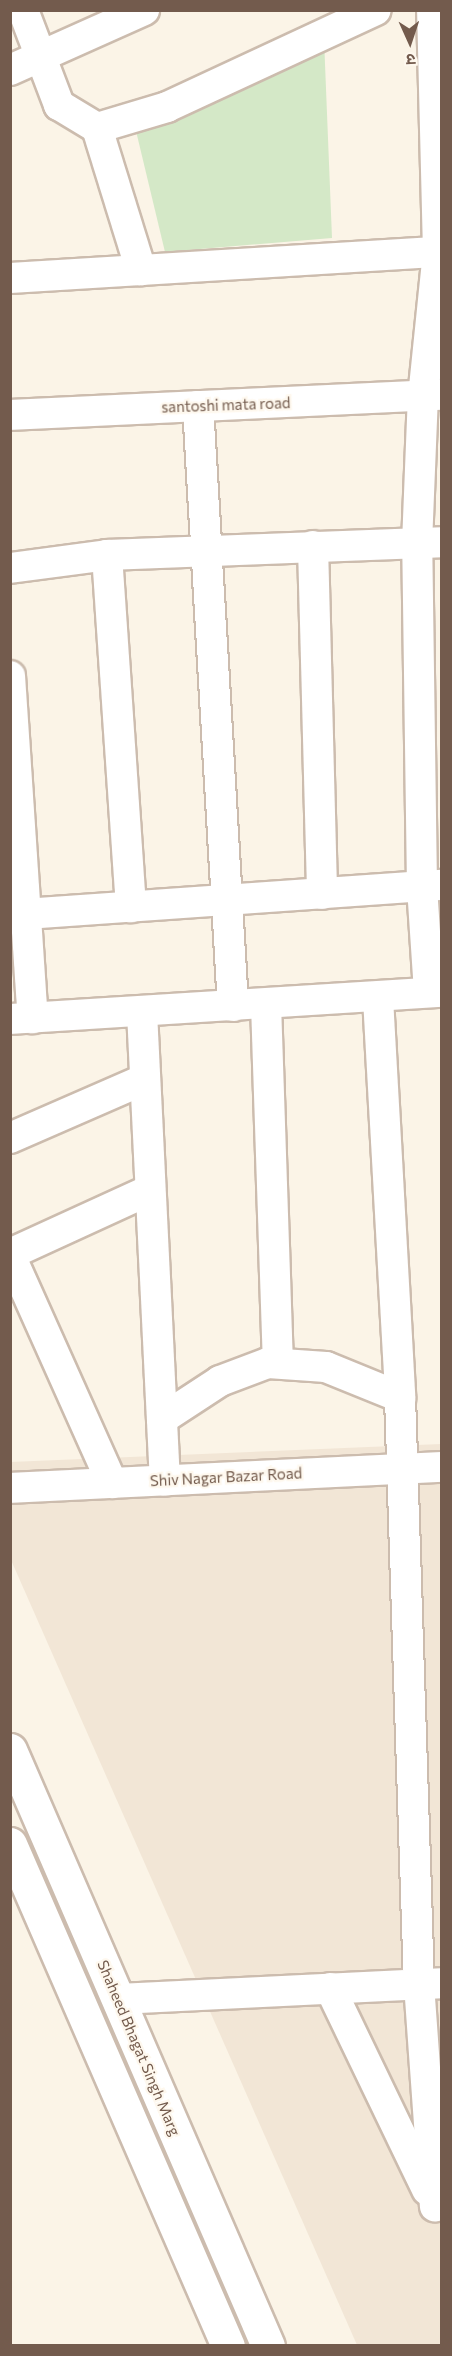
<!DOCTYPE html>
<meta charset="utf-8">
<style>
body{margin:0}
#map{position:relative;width:452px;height:2356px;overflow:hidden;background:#fbf4e7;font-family:Commissioner,"Noto Sans Devanagari",sans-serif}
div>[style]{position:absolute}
.residential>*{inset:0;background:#f2e6d6}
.green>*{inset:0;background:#d4e8c7}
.roads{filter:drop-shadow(2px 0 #ccbcae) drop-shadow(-2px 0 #ccbcae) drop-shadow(0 2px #ccbcae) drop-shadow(0 -2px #ccbcae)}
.minor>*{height:30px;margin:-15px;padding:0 15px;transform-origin:15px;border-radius:15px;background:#fff}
.secondary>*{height:33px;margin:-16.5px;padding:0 16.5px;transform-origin:16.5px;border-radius:16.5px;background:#fff}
span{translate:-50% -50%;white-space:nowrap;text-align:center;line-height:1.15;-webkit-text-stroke:4.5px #fef8ee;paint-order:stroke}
.street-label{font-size:15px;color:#735b4d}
.frame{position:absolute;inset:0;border:12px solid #735b4d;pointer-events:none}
.north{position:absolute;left:380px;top:12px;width:60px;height:60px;-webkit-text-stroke:4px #fef8ee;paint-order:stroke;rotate:177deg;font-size:16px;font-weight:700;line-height:24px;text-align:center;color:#735b4d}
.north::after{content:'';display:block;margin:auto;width:21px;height:27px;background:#735b4d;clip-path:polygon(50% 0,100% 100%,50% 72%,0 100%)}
</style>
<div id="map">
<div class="residential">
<div style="clip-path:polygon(441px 1444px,441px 2345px,357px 2345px,11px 1560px,10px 1462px)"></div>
</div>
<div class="green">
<div style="clip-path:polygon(324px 39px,332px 238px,165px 252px,136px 131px)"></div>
</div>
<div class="roads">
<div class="minor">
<div style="left:23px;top:10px;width:102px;rotate:69.2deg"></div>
<div style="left:59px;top:105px;width:44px;rotate:31.2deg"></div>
<div style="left:97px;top:128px;width:73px;rotate:-16.7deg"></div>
<div style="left:167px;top:107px;width:230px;rotate:-24.9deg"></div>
<div style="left:10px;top:70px;width:147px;rotate:-24.1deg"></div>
<div style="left:97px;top:128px;width:149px;rotate:72.8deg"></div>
<div style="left:141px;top:270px;width:298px;rotate:-3.5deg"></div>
<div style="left:10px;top:278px;width:131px;rotate:-3.5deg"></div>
<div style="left:198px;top:406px;width:601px;rotate:86.66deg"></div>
<div style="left:10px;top:415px;width:432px;rotate:-2.7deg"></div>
<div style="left:313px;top:546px;width:348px;rotate:88.5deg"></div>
<div style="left:107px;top:555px;width:353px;rotate:86.1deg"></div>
<div style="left:10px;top:568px;width:98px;rotate:-7.6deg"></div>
<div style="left:107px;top:555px;width:335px;rotate:-2.2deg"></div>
<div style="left:10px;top:676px;width:343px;rotate:86.2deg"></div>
<div style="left:10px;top:915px;width:433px;rotate:-4deg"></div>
<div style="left:429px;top:992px;width:105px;rotate:-93.8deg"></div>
<div style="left:422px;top:887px;width:343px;rotate:-90.8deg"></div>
<div style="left:417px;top:544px;width:147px;rotate:-87.7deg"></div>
<div style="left:423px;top:397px;width:146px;rotate:-84.1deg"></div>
<div style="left:438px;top:252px;width:242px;rotate:-91.4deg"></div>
<div style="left:378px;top:998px;width:400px;rotate:86.8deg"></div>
<div style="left:400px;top:1397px;width:587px;rotate:88.15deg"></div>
<div style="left:419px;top:1984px;width:223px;rotate:85.9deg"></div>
<div style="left:266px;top:1004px;width:359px;rotate:88.1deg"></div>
<div style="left:142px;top:1012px;width:469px;rotate:87.2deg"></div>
<div style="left:10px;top:1019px;width:433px;rotate:-3.6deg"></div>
<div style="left:10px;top:1138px;width:147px;rotate:-23.6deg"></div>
<div style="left:10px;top:1254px;width:154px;rotate:-24.6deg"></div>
<div style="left:10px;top:1255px;width:250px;rotate:65.9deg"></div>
<div style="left:162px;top:1419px;width:69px;rotate:-33.2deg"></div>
<div style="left:220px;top:1381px;width:51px;rotate:-20.6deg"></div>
<div style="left:268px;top:1363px;width:58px;rotate:3.9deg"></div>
<div style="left:326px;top:1367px;width:80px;rotate:22.1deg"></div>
<div style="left:10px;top:1488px;width:433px;rotate:-2.8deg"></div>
<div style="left:330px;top:1988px;width:224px;rotate:64.3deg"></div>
<div style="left:118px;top:1999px;width:324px;rotate:-2.8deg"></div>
</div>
<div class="secondary">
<div style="left:10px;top:1750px;width:649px;rotate:66.59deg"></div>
<div style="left:10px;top:1844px;width:547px;rotate:66.53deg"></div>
</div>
</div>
<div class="street-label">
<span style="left:226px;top:405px;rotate:-2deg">santoshi mata road</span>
<span style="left:226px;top:1477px;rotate:-3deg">Shiv Nagar Bazar Road</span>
<span style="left:139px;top:2048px;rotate:67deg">Shaheed Bhagat Singh Marg</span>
</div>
<div class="frame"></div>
<div class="north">उ</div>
</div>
